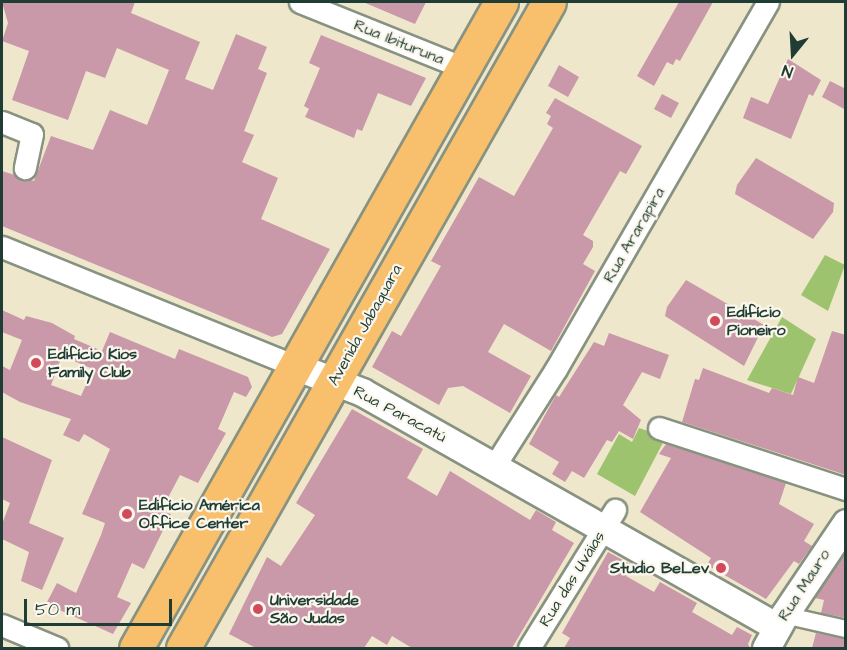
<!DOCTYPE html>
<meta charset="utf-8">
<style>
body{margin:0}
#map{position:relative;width:847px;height:650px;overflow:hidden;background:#efe7cb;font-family:"Architects Daughter",sans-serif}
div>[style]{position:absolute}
.green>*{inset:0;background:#9ec36e}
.building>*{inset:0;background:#c998a9}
.roads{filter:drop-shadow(2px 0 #879280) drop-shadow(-2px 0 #879280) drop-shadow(0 2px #879280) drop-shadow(0 -2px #879280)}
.pedestrian>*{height:16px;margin:-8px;padding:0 8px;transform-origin:8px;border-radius:8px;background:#fff}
.minor>*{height:21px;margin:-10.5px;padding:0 10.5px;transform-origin:10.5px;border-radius:10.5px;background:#fff}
.tertiary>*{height:27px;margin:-13.5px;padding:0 13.5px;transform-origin:13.5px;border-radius:13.5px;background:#fff}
.primary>*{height:33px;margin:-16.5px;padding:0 16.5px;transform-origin:16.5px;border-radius:16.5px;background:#f8bf6c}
.dots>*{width:16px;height:16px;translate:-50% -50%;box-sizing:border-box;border:3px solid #fbf7ec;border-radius:50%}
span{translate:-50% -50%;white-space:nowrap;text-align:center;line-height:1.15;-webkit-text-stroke:4.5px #fbf7ec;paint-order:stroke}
.street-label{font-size:16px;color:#1f3d34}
.poi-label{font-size:16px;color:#1f3d34;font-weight:700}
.left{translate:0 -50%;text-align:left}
.right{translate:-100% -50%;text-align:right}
.frame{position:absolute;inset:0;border:3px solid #1f3d34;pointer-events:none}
.north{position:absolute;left:763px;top:24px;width:60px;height:60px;-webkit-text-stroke:4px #fbf7ec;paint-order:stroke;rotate:198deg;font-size:16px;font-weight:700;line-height:24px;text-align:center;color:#1f3d34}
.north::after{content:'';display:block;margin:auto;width:21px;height:27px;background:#1f3d34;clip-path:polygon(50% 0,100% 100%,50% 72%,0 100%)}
.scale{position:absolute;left:24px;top:599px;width:148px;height:27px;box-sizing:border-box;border:3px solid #1f3d34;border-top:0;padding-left:8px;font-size:18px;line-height:21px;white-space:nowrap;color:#1f3d34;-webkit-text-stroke:4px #fbf7ec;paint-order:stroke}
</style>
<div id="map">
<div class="green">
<div style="clip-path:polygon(825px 255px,845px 265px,828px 311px,801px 295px)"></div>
<div style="clip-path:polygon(782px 317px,816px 339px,791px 394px,747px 380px)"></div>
<div style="clip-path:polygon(639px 428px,666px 437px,635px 496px,597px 474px,619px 434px,632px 442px)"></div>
</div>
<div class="building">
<div style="clip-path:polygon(2px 2px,135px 2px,131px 13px,200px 42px,185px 79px,213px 90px,236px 34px,267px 47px,258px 69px,267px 73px,244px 131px,254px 135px,242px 162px,278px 178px,261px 219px,330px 249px,282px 334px,272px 337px,2px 226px,2px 171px,34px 181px,51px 136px,93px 150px,110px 110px,147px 125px,169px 70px,117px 48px,105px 78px,86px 71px,68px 120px,12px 100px,29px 51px,2px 41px,8px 23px)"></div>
<div style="clip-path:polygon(363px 2px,426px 2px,415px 24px)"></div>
<div style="clip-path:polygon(679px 2px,713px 2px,680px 61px,676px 59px,673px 65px,667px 62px,654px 86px,637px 76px)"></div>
<div style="clip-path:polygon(321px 35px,426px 78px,411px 106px,378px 93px,362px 131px,357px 129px,354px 138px,305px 117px,309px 109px,304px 106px,320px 68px,309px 63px)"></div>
<div style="clip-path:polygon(788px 59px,821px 80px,813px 96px,809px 94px,791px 139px,743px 118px,751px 97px,768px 104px)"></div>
<div style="clip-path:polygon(559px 65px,579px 77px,568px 97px,548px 86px)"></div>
<div style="clip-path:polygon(830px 81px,846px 89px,846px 110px,822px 97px)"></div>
<div style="clip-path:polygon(662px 94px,679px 103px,671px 118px,654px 109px)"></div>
<div style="clip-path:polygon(555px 98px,642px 146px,626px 174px,620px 171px,583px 235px,593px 241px,593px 247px,583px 264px,595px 271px,551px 351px,504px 324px,488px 352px,531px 376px,510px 413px,463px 386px,448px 388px,439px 405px,372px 367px,392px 331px,401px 336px,441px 266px,431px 261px,479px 177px,514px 196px,553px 128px,547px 124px,551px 116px,546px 113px)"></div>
<div style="clip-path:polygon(756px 158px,834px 203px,833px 212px,813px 239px,735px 194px,737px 185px)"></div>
<div style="clip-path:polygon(686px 280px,764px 325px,744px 366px,665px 316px,667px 307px)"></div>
<div style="clip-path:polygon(evenodd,2px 310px,24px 320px,26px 316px,52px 323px,75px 336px,74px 339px,102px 351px,110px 332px,175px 359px,179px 349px,248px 377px,252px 387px,246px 397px,234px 392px,218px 429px,226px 433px,198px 483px,180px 475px,161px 511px,171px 514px,144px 569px,132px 563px,117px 597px,131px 603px,113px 634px,46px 604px,57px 583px,76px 593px,101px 535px,105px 523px,82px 514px,110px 449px,84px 434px,79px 442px,63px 435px,71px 419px,20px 402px,2px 392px,2px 366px,10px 370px,22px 340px,2px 332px,2px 310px,62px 356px,93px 369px,81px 396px,51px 385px,62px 356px)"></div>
<div style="clip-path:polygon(832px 331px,846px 335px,846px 475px,682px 422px,695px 379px,699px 380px,703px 368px,769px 393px,772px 388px,793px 395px,798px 377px,814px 383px)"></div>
<div style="clip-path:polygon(609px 333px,669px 355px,660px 379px,642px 372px,623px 405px,641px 420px,633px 439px,619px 431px,612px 442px,607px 440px,584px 478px,572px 471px,565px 482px,552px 474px,559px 462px,529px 444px,556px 395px,559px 397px,594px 342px,604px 346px)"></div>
<div style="clip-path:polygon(352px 409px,423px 449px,407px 478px,437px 496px,450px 471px,530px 520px,536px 510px,556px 522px,552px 530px,574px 543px,512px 648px,412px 648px,392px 636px,387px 645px,372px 636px,364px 648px,256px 648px,229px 634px,267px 557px,281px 566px,315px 515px,296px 503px)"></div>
<div style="clip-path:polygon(2px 437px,52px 460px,29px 523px,64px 538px,42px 590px,21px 581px,29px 552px,2px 539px,2px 524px,10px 503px,2px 499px)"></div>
<div style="clip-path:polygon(666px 444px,786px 483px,779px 504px,814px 524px,804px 541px,812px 546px,799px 564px,794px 561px,766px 599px,707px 565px,711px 558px,640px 512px,671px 458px,659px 454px)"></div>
<div style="clip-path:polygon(608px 552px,632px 565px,626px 576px,654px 592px,660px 582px,697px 603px,692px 612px,732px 635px,737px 627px,752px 635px,748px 644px,750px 648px,564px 648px,570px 638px,562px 633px)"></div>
<div style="clip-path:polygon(846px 552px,846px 618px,821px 613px,824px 600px,815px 598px)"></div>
<div style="clip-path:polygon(816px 633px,846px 639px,846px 648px,812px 648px)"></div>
</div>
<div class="roads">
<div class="pedestrian">
<div style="left:784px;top:615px;width:64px;rotate:12.7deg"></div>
</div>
<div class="minor">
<div style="left:300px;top:2px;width:177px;rotate:21.9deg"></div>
<div style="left:2px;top:122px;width:32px;rotate:22deg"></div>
<div style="left:32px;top:134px;width:35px;rotate:102deg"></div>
<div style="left:2px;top:247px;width:316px;rotate:22.1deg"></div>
<div style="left:659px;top:428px;width:197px;rotate:18.1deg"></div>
<div style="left:495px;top:465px;width:114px;rotate:-57.6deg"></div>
<div style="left:556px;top:369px;width:424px;rotate:-60deg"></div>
<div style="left:2px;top:625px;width:60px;rotate:22.7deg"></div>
<div style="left:529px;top:648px;width:163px;rotate:-58.1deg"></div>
</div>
<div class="tertiary">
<div style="left:295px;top:366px;width:72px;rotate:21.2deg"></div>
<div style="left:362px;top:392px;width:477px;rotate:29.5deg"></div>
<div style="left:766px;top:648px;width:38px;rotate:-61deg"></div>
<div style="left:784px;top:615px;width:111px;rotate:-56deg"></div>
</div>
<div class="primary">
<div style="left:136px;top:648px;width:742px;rotate:-60.53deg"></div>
<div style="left:183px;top:648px;width:742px;rotate:-60.47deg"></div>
</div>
</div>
<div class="dots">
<div style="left:715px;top:321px;background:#d1495b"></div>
<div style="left:36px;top:363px;background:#d1495b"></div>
<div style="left:127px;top:514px;background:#d1495b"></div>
<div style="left:721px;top:568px;background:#d1495b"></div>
<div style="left:258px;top:609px;background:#d1495b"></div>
</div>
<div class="street-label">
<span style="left:399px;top:42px;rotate:22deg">Rua Ibituruna</span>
<span style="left:634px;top:235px;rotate:-60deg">Rua Ararapira</span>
<span style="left:365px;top:325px;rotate:-61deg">Avenida Jabaquara</span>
<span style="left:400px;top:414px;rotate:28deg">Rua Paracatú</span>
<span style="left:572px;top:579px;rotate:-58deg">Rua das Uváias</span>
<span style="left:804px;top:585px;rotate:-57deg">Rua Mauro</span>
</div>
<div class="poi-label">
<span class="left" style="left:727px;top:321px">Edifício<br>Pioneiro</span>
<span class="left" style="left:48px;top:363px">Edifício Kios<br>Family Club</span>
<span class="left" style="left:139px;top:514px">Edifício América<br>Office Center</span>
<span class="right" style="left:709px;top:568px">Studio BeLev</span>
<span class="left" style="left:270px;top:609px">Universidade<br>São Judas</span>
</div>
<div class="frame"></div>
<div class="north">N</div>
<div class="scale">50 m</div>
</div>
